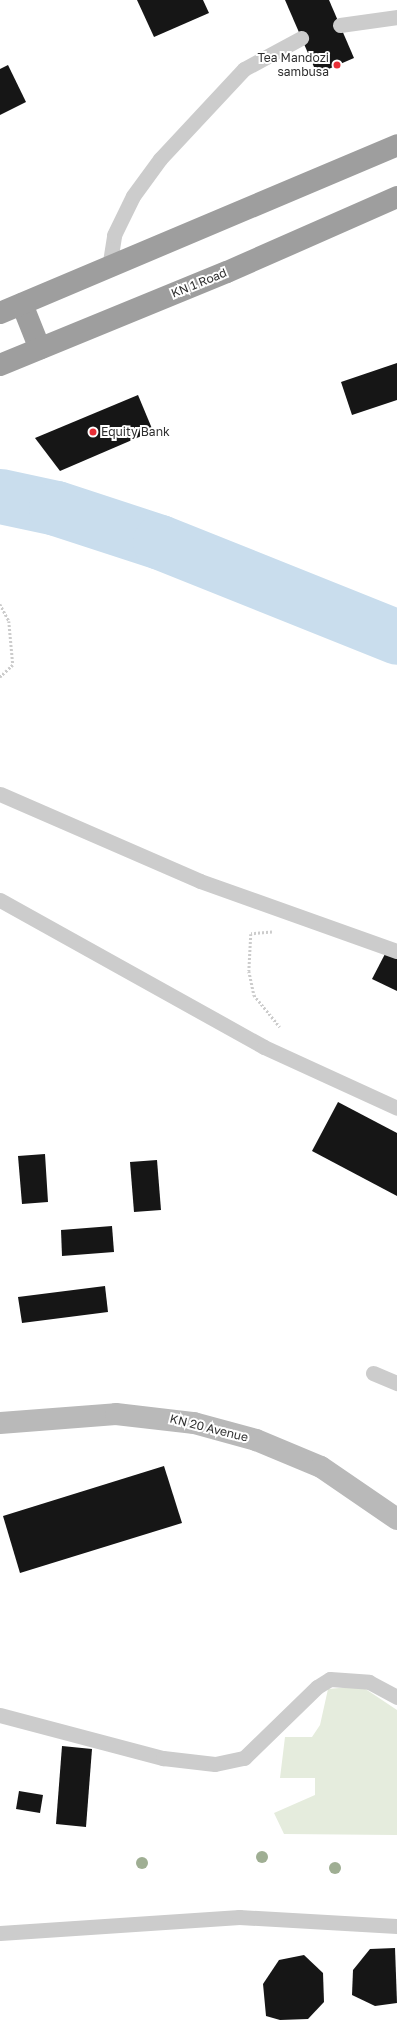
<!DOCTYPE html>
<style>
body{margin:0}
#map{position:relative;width:397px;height:2020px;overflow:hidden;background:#fff;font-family:"Golos Text",sans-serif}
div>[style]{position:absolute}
.green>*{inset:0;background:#e5ecdd}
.river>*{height:55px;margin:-27.5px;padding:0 27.5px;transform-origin:27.5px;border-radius:27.5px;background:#c9dded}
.building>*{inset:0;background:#161616}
.path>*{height:2.5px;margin-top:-1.25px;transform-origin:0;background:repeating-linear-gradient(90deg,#ccc 0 2px,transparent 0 4px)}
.service>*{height:15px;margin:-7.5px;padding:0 7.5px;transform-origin:7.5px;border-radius:7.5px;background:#ccc}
.secondary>*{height:22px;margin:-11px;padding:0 11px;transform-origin:11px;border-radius:11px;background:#b9b9b9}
.trunk>*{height:22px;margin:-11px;padding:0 11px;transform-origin:11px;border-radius:11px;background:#9e9e9e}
.trees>*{width:12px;height:12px;margin:-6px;border-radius:50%;background:#9fae93}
.dots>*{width:11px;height:11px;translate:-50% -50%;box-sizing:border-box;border:2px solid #fff;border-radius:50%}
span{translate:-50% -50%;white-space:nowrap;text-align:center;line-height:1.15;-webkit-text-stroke:4px #fff;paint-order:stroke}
.poi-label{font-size:12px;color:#2f2f2f}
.right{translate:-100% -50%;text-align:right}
.left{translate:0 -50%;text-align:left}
.street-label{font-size:12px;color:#2f2f2f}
</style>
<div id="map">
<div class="green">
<div style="clip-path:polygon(361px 1686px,397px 1710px,397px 1835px,284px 1834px,274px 1813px,315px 1795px,315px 1778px,280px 1778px,285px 1737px,312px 1737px,320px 1725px,328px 1689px)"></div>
</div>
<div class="river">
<div style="left:0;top:496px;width:57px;rotate:12.1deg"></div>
<div style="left:56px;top:508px;width:109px;rotate:18.1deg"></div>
<div style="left:160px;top:542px;width:255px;rotate:21.8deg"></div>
</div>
<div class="building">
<div style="clip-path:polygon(137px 0,203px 0,209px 13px,154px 37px)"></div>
<div style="clip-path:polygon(285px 0,329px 0,354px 58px,317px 74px)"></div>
<div style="clip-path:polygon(8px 65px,26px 102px,0 115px,0 69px)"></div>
<div style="clip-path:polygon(397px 363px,397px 400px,352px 415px,341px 382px)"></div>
<div style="clip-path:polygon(138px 395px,153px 431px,60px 471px,35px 438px)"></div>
<div style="clip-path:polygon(386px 952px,397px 958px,397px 991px,372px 979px)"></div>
<div style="clip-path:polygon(338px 1102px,397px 1133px,397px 1196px,312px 1151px)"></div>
<div style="clip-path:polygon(45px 1154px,48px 1202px,22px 1204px,18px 1156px)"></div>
<div style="clip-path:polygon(157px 1160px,161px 1210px,134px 1212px,130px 1162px)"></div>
<div style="clip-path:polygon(112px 1226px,114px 1252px,62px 1256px,61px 1230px)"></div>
<div style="clip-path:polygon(105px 1286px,108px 1312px,22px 1323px,18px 1297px)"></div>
<div style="clip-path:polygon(164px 1466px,182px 1523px,20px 1573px,3px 1516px)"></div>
<div style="clip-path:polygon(62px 1746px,92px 1749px,86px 1827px,56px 1824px)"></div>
<div style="clip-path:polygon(19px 1791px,43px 1795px,40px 1813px,16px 1809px)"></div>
<div style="clip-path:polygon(395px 1948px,397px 2003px,375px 2006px,352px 1995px,353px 1970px,370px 1949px)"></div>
<div style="clip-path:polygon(304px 1955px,323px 1973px,324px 2002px,308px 2019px,280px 2020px,266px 2016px,263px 1984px,279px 1960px)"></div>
</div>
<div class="path">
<div style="left:0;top:604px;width:19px;rotate:62deg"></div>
<div style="left:9px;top:621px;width:44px;rotate:84.8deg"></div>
<div style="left:13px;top:665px;width:18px;rotate:137deg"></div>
<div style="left:272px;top:932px;width:21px;rotate:175deg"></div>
<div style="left:251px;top:934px;width:37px;rotate:93deg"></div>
<div style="left:249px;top:971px;width:25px;rotate:78deg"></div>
<div style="left:254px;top:995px;width:41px;rotate:50.9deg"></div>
</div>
<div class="service">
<div style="left:340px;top:25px;width:58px;rotate:-8deg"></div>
<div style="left:109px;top:268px;width:33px;rotate:-81deg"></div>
<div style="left:114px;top:235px;width:43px;rotate:-64deg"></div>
<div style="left:133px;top:196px;width:46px;rotate:-53.9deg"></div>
<div style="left:160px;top:159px;width:123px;rotate:-47deg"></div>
<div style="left:244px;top:69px;width:65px;rotate:-28.5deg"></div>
<div style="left:0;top:794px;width:218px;rotate:23.5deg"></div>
<div style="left:200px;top:881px;width:209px;rotate:19.6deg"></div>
<div style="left:0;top:900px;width:302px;rotate:29.1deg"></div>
<div style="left:264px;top:1047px;width:146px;rotate:24.6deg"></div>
<div style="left:373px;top:1373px;width:26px;rotate:23deg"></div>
<div style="left:0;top:1715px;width:169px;rotate:14.8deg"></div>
<div style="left:163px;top:1758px;width:52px;rotate:6.6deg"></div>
<div style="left:215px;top:1764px;width:30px;rotate:-12deg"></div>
<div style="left:244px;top:1758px;width:102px;rotate:-44.2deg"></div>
<div style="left:317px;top:1687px;width:15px;rotate:-32deg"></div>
<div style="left:330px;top:1679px;width:39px;rotate:4deg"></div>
<div style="left:369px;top:1682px;width:32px;rotate:28deg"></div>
<div style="left:0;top:1933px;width:240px;rotate:-3.8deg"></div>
<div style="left:239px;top:1917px;width:158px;rotate:3.3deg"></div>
</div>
<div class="secondary">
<div style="left:0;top:1423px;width:116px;rotate:-4.4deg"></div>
<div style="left:116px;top:1414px;width:79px;rotate:6.6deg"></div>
<div style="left:194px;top:1423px;width:64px;rotate:15.3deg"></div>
<div style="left:256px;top:1440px;width:70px;rotate:22.6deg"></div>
<div style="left:321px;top:1467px;width:92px;rotate:34.4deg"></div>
</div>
<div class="trunk">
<div style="left:22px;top:304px;width:48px;rotate:68.2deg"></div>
<div style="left:0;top:313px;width:431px;rotate:-22.9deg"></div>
<div style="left:0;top:365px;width:245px;rotate:-22.3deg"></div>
<div style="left:227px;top:272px;width:186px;rotate:-23.8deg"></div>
</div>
<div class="trees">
<div style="left:262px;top:1857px"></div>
<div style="left:142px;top:1863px"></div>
<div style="left:335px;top:1868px"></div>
</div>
<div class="dots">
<div style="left:337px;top:65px;background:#e82f37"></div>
<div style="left:93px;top:432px;background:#e82f37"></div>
</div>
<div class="poi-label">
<span class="right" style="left:329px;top:65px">Tea Mandozi<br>sambusa</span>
<span class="left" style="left:101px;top:432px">Equity Bank</span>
</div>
<div class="street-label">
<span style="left:199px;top:283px;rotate:-22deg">KN 1 Road</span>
<span style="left:209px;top:1428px;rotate:14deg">KN 20 Avenue</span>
</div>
</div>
